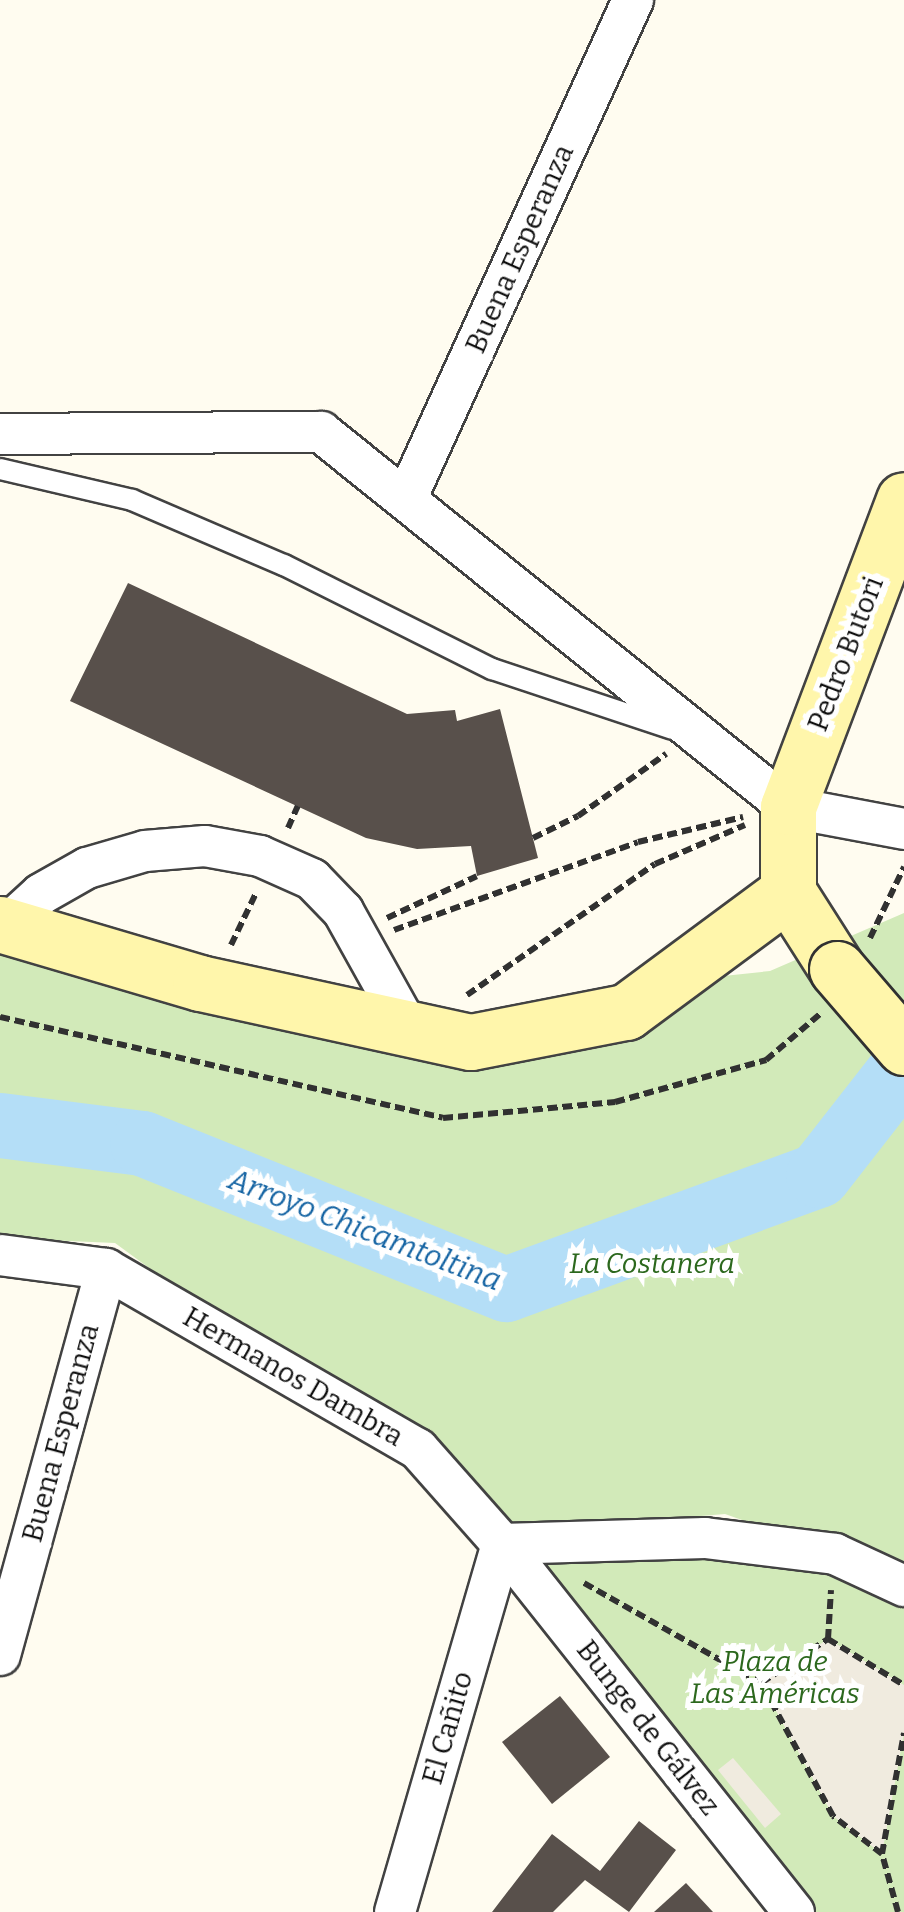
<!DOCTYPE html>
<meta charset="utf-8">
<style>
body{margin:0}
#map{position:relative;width:904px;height:1912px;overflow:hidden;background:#fffcf0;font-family:Bitter,serif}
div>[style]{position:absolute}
.green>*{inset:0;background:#d2eab9}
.plaza>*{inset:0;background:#f0ebdf}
.river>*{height:65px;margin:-32.5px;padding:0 32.5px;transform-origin:32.5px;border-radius:32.5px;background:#b4def7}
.building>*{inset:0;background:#58504b}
.path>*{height:6px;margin-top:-3px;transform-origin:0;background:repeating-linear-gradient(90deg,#313131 0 10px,transparent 0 15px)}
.roads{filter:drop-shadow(2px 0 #424242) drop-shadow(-2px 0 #424242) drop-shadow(0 2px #424242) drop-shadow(0 -2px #424242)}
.lane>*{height:20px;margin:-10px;padding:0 10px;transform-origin:10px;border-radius:10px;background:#fff}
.street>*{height:40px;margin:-20px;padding:0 20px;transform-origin:20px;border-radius:20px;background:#fff}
.secondary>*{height:55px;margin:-27.5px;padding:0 27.5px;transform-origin:27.5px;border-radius:27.5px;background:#fff6ab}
.bridges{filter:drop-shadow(2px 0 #313131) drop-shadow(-2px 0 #313131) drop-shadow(0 2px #313131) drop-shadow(0 -2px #313131)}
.secondary-bridge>*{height:55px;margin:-27.5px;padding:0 27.5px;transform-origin:27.5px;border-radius:27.5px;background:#fff6ab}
span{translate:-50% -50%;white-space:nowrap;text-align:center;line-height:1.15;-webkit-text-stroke:10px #fff;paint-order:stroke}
.street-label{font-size:28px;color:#0f0f0f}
.park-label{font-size:28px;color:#2c681d;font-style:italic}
.water-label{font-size:30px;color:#1564a3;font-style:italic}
</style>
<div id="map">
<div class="green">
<div style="clip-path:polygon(904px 913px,904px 1577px,725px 1514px,510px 1532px,115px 1243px,0 1238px,0 933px,493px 1050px,714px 977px,770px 971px)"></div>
<div style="clip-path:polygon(705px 1538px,904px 1586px,904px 1912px,794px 1912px,502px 1544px)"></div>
</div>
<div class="plaza">
<div style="clip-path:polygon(828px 1639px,904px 1685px,904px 1733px,882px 1854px,833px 1816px,761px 1683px)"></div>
<div style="clip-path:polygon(733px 1758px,781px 1814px,765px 1828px,718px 1770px)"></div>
</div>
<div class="river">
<div style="left:0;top:1125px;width:143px;rotate:7.2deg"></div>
<div style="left:142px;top:1143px;width:392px;rotate:21.9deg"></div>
<div style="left:506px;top:1289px;width:332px;rotate:-20.1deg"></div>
<div style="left:818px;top:1175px;width:140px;rotate:-52deg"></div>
</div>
<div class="building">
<div style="clip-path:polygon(128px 583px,407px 714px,455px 710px,457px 721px,500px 709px,538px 858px,477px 876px,471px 846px,417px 849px,366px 838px,70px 701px)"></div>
<div style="clip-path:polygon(560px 1696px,610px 1757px,552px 1804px,502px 1742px)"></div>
<div style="clip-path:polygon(639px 1821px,676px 1850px,629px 1912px,585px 1880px,553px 1912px,492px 1912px,552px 1834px,600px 1871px)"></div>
<div style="clip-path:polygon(686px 1883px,713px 1912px,654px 1912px)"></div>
</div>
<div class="path">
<div style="left:288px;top:828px;width:24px;rotate:-66deg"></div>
<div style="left:533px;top:838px;width:50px;rotate:-26.1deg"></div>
<div style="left:578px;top:816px;width:108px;rotate:-35.2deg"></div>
<div style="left:387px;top:918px;width:99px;rotate:-25deg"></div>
<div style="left:394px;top:930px;width:259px;rotate:-19.8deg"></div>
<div style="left:638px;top:842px;width:108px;rotate:-13.4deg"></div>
<div style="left:870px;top:938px;width:79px;rotate:-64.4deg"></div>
<div style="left:231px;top:945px;width:58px;rotate:-64.3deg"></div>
<div style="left:467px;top:995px;width:229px;rotate:-34.9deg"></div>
<div style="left:655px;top:864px;width:98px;rotate:-23.4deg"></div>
<div style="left:0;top:1017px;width:454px;rotate:12.8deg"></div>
<div style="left:443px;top:1118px;width:173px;rotate:-5.3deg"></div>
<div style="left:615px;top:1102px;width:157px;rotate:-15.5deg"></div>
<div style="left:766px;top:1060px;width:71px;rotate:-40.4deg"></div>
<div style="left:584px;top:1583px;width:203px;rotate:29.5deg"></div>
<div style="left:828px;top:1639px;width:49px;rotate:-86.5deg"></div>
<div style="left:882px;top:1854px;width:62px;rotate:-142.2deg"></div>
<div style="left:833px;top:1816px;width:151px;rotate:-118.4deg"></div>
<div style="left:761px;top:1683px;width:80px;rotate:-33.3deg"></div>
<div style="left:828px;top:1639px;width:89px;rotate:31.2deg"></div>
<div style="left:898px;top:1912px;width:60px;rotate:-105.4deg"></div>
<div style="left:882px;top:1854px;width:123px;rotate:-79.7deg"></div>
</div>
<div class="roads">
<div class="lane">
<div style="left:0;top:469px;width:136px;rotate:13.2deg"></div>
<div style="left:132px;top:500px;width:165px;rotate:23.2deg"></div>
<div style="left:284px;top:565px;width:233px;rotate:26.6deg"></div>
<div style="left:492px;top:669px;width:190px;rotate:18.4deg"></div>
</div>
<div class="street">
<div style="left:0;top:434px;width:321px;rotate:-0.4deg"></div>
<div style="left:321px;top:432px;width:599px;rotate:38.76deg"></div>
<div style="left:788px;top:807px;width:118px;rotate:10.7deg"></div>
<div style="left:407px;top:497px;width:546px;rotate:-65.55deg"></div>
<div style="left:6px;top:926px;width:47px;rotate:-42.4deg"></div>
<div style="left:41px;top:894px;width:53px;rotate:-29.5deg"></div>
<div style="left:87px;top:868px;width:60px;rotate:-16.3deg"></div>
<div style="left:145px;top:851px;width:60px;rotate:-4.8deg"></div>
<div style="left:205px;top:846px;width:56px;rotate:10.3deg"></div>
<div style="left:260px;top:856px;width:57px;rotate:23.9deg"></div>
<div style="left:312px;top:879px;width:45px;rotate:45.9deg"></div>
<div style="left:343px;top:911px;width:134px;rotate:60.9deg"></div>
<div style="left:0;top:1255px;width:107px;rotate:7.5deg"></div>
<div style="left:106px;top:1269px;width:360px;rotate:30deg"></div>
<div style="left:418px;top:1449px;width:127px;rotate:48.5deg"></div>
<div style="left:502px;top:1544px;width:203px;rotate:-1.7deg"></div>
<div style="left:705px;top:1538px;width:131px;rotate:7deg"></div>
<div style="left:835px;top:1554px;width:76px;rotate:24.9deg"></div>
<div style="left:502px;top:1544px;width:470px;rotate:51.6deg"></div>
<div style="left:0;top:1655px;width:400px;rotate:-74.6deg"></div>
<div style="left:395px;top:1912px;width:383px;rotate:-73.8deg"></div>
</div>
<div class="secondary">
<div style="left:788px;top:892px;width:85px;rotate:-90deg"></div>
<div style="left:788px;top:807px;width:328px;rotate:-69.3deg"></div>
<div style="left:788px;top:892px;width:91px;rotate:57.5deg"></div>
<div style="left:0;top:924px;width:209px;rotate:16.4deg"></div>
<div style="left:200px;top:983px;width:277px;rotate:12.3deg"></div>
<div style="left:471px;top:1042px;width:158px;rotate:-11deg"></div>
<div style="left:626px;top:1012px;width:202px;rotate:-36.5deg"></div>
</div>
</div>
<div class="bridges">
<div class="secondary-bridge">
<div style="left:837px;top:969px;width:103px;rotate:49.3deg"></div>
</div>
</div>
<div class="street-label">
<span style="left:520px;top:249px;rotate:-66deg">Buena Esperanza</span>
<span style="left:846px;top:654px;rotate:-69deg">Pedro Butori</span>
<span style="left:293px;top:1377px;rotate:30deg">Hermanos Dambra</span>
<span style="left:61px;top:1433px;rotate:-75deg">Buena Esperanza</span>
<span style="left:448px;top:1728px;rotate:-74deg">El Cañito</span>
<span style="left:648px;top:1728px;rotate:52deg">Bunge de Gálvez</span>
</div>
<div class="park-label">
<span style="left:652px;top:1264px">La Costanera</span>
<span style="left:775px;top:1678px">Plaza de<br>Las Américas</span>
</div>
<div class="water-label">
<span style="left:365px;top:1230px;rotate:21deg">Arroyo Chicamtoltina</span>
</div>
</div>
